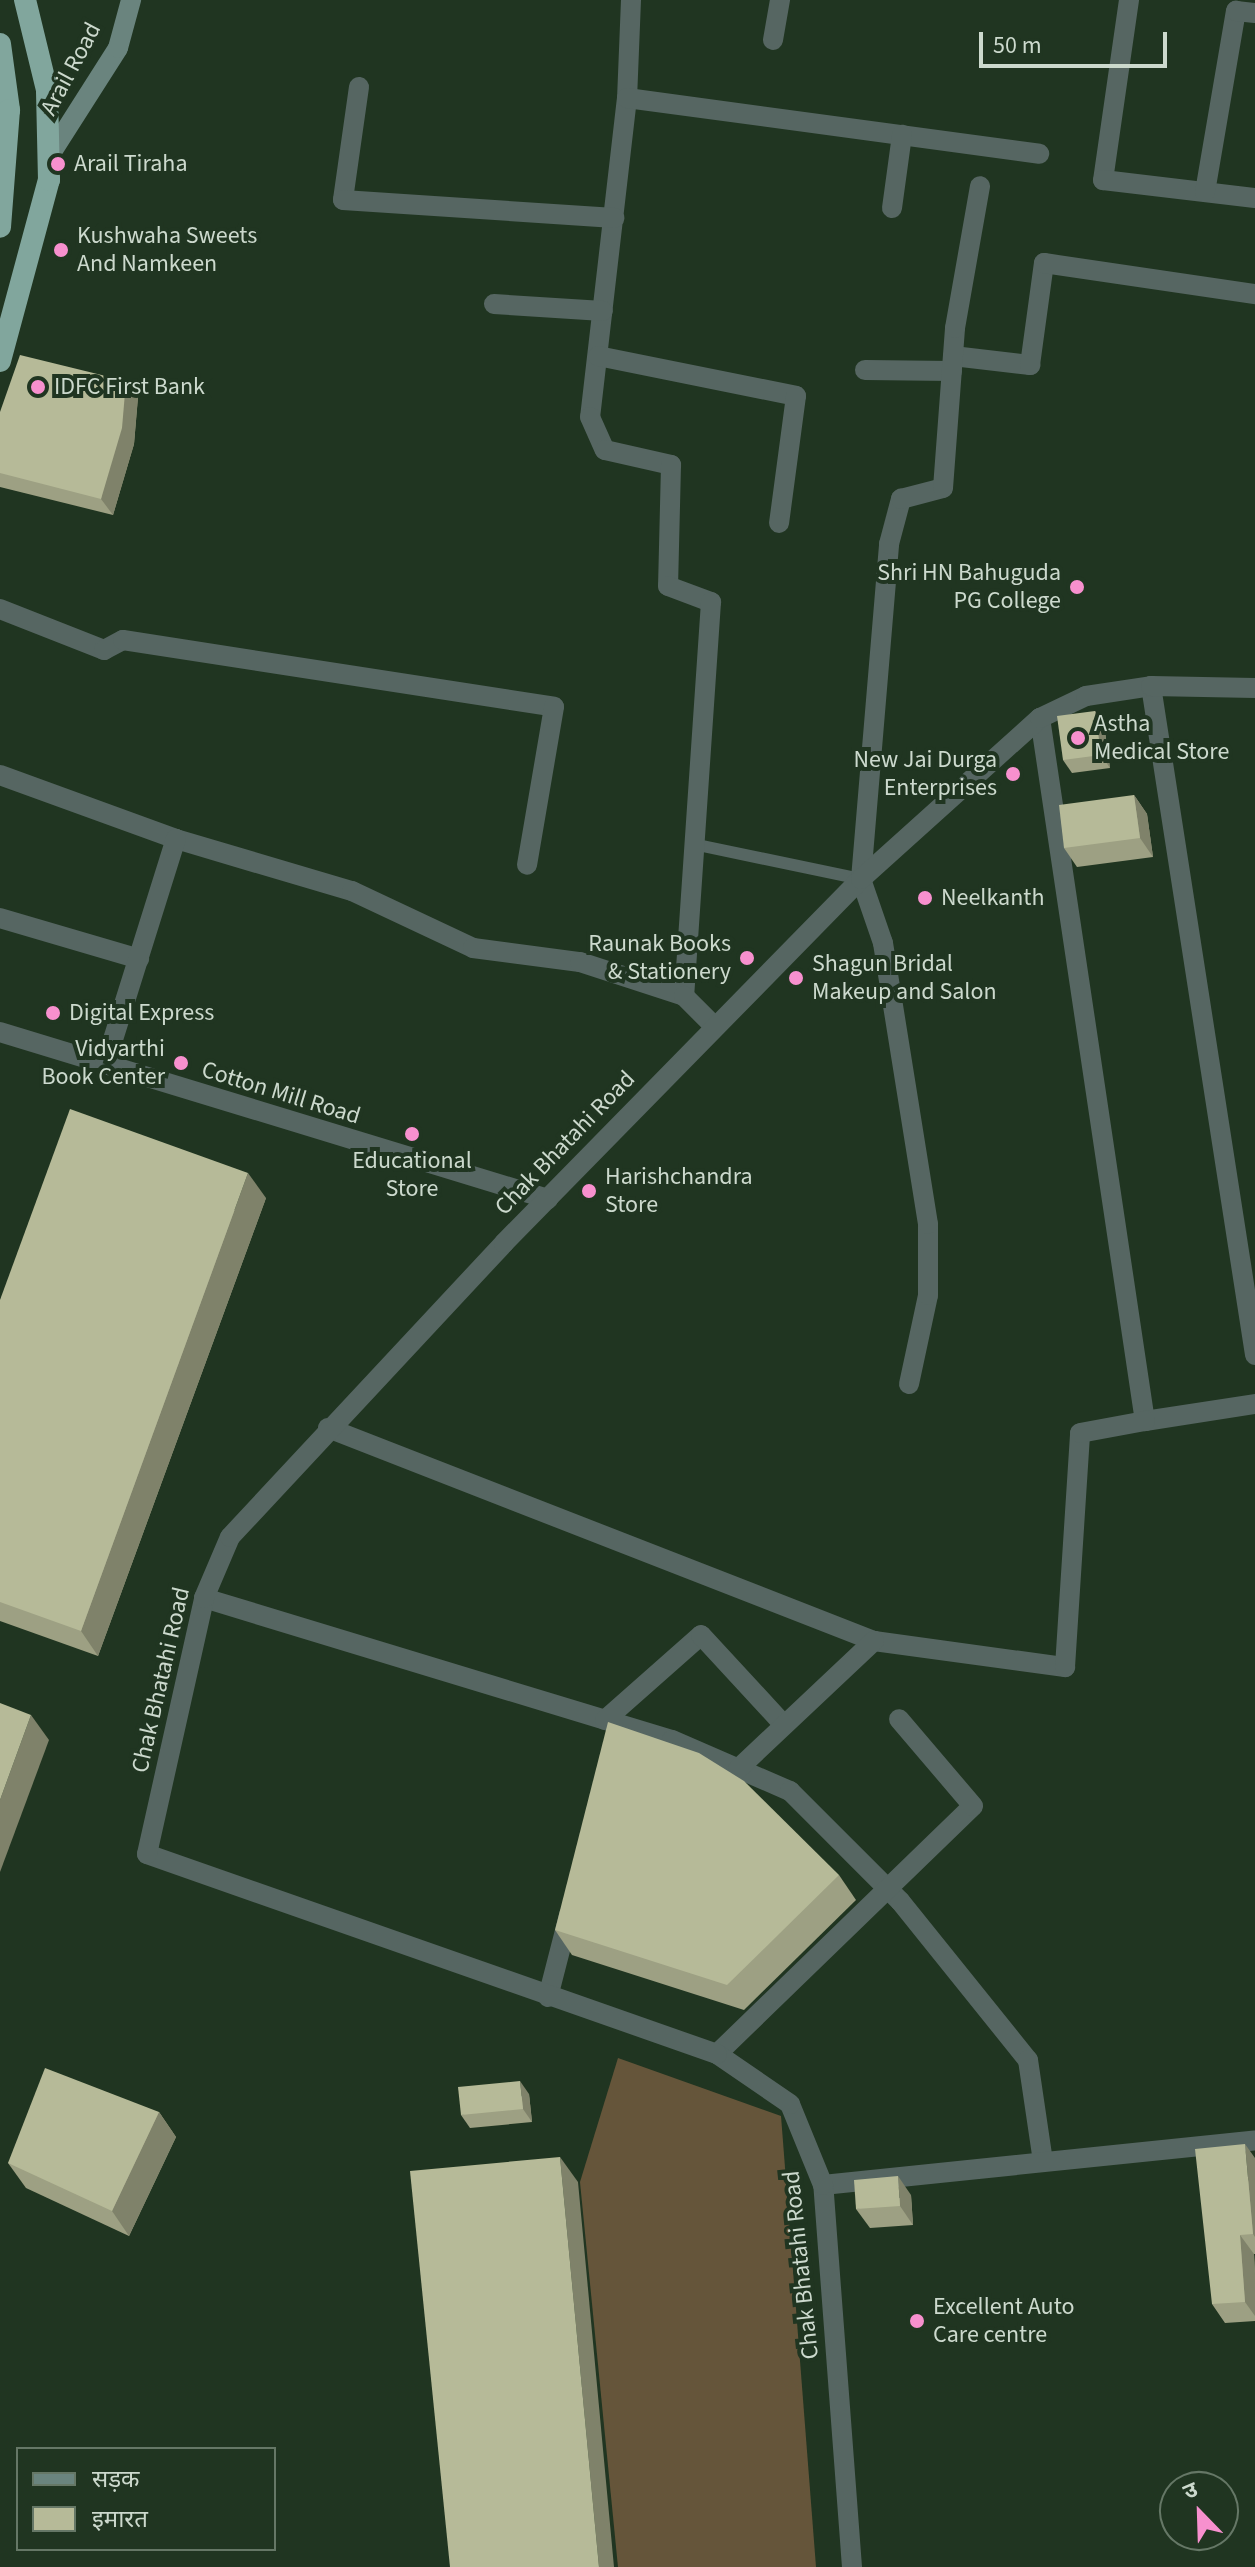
<!DOCTYPE html>
<meta charset="utf-8">
<style>
body{margin:0}
#map{position:relative;width:1255px;height:2567px;overflow:hidden;background:#203521;font-family:"Source Sans 3","Noto Sans Devanagari",sans-serif}
div>[style]{position:absolute}
.forest>*{inset:0;background:#65553a}
.service>*{height:12px;margin:-6px;padding:0 6px;transform-origin:6px;border-radius:6px;background:#566662}
.minor>*{height:20px;margin:-10px;padding:0 10px;transform-origin:10px;border-radius:10px;background:#566662}
.secondary>*{height:20px;margin:-10px;padding:0 10px;transform-origin:10px;border-radius:10px;background:#6a847e}
.trunk>*{height:22px;margin:-11px;padding:0 11px;transform-origin:11px;border-radius:11px;background:#81a69d}
.wall>*{inset:0;background:#9da083}
.shaded-wall>*{inset:0;background:#7f826a}
.building>*{inset:0;background:#b6ba98}
.dots>*{width:22px;height:22px;translate:-50% -50%;box-sizing:border-box;border:4px solid #203521;border-radius:50%}
span{translate:-50% -50%;white-space:nowrap;text-align:center;line-height:1.15;-webkit-text-stroke:8px #203521;paint-order:stroke}
.street-label{font-size:24px;color:#ccd9cd}
.poi-label{font-size:24px;color:#ccd9cd}
.left{translate:0 -50%;text-align:left}
.right{translate:-100% -50%;text-align:right}
.legend{position:absolute;left:16px;top:2447px;width:260px;height:104px;box-sizing:border-box;background:#203521;border:2px solid #657766;margin:0;padding:10px 14px;list-style:none;font-size:24px;color:#ccd9cd}
.legend li{display:flex;align-items:center;gap:16px;height:40px}
.legend b{width:40px;border:2px solid #657766}
.north{position:absolute;left:1159px;top:2471px;width:80px;height:80px;box-sizing:border-box;background:#203521;border:2px solid #657766;border-radius:50%;rotate:337deg;font-size:22px;font-weight:700;line-height:32px;text-align:center;color:#ccd9cd}
.north::after{content:'';display:block;margin:auto;width:28px;height:36px;background:#f790ce;clip-path:polygon(50% 0,100% 100%,50% 72%,0 100%)}
.scale{position:absolute;left:979px;top:32px;width:188px;height:36px;box-sizing:border-box;border:4px solid #ccd9cd;border-top:0;padding-left:10px;font-size:24px;line-height:28px;white-space:nowrap;color:#ccd9cd;-webkit-text-stroke:6px #203521;paint-order:stroke}
</style>
<div id="map">
<div class="forest">
<div style="clip-path:polygon(618px 2058px,781px 2116px,816px 2567px,618px 2567px,580px 2182px)"></div>
</div>
<div class="service">
<div style="left:693px;top:844px;width:172px;rotate:11.8deg"></div>
</div>
<div class="minor">
<div style="left:631px;top:0;width:98px;rotate:92.3deg"></div>
<div style="left:627px;top:98px;width:321px;rotate:96.6deg"></div>
<div style="left:590px;top:417px;width:36px;rotate:66deg"></div>
<div style="left:605px;top:450px;width:68px;rotate:12.8deg"></div>
<div style="left:671px;top:465px;width:121px;rotate:91.4deg"></div>
<div style="left:668px;top:586px;width:46px;rotate:20.4deg"></div>
<div style="left:711px;top:602px;width:395px;rotate:93.9deg"></div>
<div style="left:1129px;top:0;width:182px;rotate:98.2deg"></div>
<div style="left:1103px;top:180px;width:153px;rotate:6.8deg"></div>
<div style="left:773px;top:40px;width:41px;rotate:-80.1deg"></div>
<div style="left:359px;top:87px;width:114px;rotate:98.1deg"></div>
<div style="left:343px;top:200px;width:272px;rotate:3.8deg"></div>
<div style="left:627px;top:98px;width:416px;rotate:7.7deg"></div>
<div style="left:1205px;top:192px;width:184px;rotate:-80.3deg"></div>
<div style="left:1236px;top:11px;width:19px;rotate:6deg"></div>
<div style="left:892px;top:208px;width:74px;rotate:-82.2deg"></div>
<div style="left:494px;top:304px;width:109px;rotate:3.7deg"></div>
<div style="left:598px;top:356px;width:202px;rotate:11.4deg"></div>
<div style="left:796px;top:396px;width:128px;rotate:97.6deg"></div>
<div style="left:953px;top:356px;width:78px;rotate:6.7deg"></div>
<div style="left:1030px;top:365px;width:103px;rotate:-82.2deg"></div>
<div style="left:1044px;top:263px;width:213px;rotate:8.4deg"></div>
<div style="left:865px;top:370px;width:87px;rotate:0.7deg"></div>
<div style="left:0;top:609px;width:112px;rotate:21.5deg"></div>
<div style="left:104px;top:650px;width:21px;rotate:-28deg"></div>
<div style="left:123px;top:640px;width:436px;rotate:8.8deg"></div>
<div style="left:554px;top:707px;width:160px;rotate:99.7deg"></div>
<div style="left:1151px;top:686px;width:677px;rotate:81.16deg"></div>
<div style="left:1040px;top:718px;width:711px;rotate:81.51deg"></div>
<div style="left:1145px;top:1421px;width:111px;rotate:-8.8deg"></div>
<div style="left:0;top:775px;width:187px;rotate:20deg"></div>
<div style="left:176px;top:839px;width:184px;rotate:16.5deg"></div>
<div style="left:352px;top:891px;width:134px;rotate:25.2deg"></div>
<div style="left:473px;top:948px;width:108px;rotate:7.5deg"></div>
<div style="left:580px;top:962px;width:109px;rotate:18.1deg"></div>
<div style="left:684px;top:996px;width:42px;rotate:45deg"></div>
<div style="left:0;top:918px;width:145px;rotate:16.4deg"></div>
<div style="left:0;top:1032px;width:573px;rotate:16.95deg"></div>
<div style="left:105px;top:1065px;width:237px;rotate:-72.6deg"></div>
<div style="left:909px;top:1384px;width:91px;rotate:-77.9deg"></div>
<div style="left:928px;top:1295px;width:71px;rotate:-90deg"></div>
<div style="left:928px;top:1224px;width:285px;rotate:-99.1deg"></div>
<div style="left:883px;top:943px;width:68px;rotate:-109deg"></div>
<div style="left:861px;top:879px;width:336px;rotate:-85.2deg"></div>
<div style="left:889px;top:544px;width:47px;rotate:-75.1deg"></div>
<div style="left:901px;top:499px;width:43px;rotate:-14.7deg"></div>
<div style="left:943px;top:488px;width:160px;rotate:-85.7deg"></div>
<div style="left:955px;top:328px;width:144px;rotate:-80deg"></div>
<div style="left:328px;top:1428px;width:586px;rotate:21.31deg"></div>
<div style="left:874px;top:1641px;width:193px;rotate:7.8deg"></div>
<div style="left:1065px;top:1667px;width:234px;rotate:-86.3deg"></div>
<div style="left:1080px;top:1433px;width:66px;rotate:-10.5deg"></div>
<div style="left:204px;top:1598px;width:489px;rotate:16.9deg"></div>
<div style="left:672px;top:1740px;width:129px;rotate:23.4deg"></div>
<div style="left:790px;top:1791px;width:156px;rotate:45deg"></div>
<div style="left:900px;top:1901px;width:204px;rotate:51.2deg"></div>
<div style="left:1028px;top:2060px;width:103px;rotate:81.6deg"></div>
<div style="left:605px;top:1720px;width:128px;rotate:-41.5deg"></div>
<div style="left:701px;top:1635px;width:122px;rotate:47.3deg"></div>
<div style="left:738px;top:1769px;width:187px;rotate:-43.3deg"></div>
<div style="left:548px;top:1997px;width:85px;rotate:-75.6deg"></div>
<div style="left:717px;top:2054px;width:356px;rotate:-44.1deg"></div>
<div style="left:973px;top:1806px;width:114px;rotate:-130.4deg"></div>
<div style="left:823px;top:2185px;width:434px;rotate:-5.9deg"></div>
<div style="left:852px;top:2567px;width:383px;rotate:-94.3deg"></div>
<div style="left:823px;top:2185px;width:87px;rotate:-112.2deg"></div>
<div style="left:790px;top:2104px;width:88px;rotate:-145.6deg"></div>
<div style="left:717px;top:2054px;width:604px;rotate:-160.67deg"></div>
<div style="left:147px;top:1854px;width:262px;rotate:-77.4deg"></div>
<div style="left:204px;top:1598px;width:66px;rotate:-66.9deg"></div>
<div style="left:230px;top:1537px;width:402px;rotate:-47deg"></div>
<div style="left:504px;top:1243px;width:510px;rotate:-45.56deg"></div>
<div style="left:861px;top:879px;width:241px;rotate:-42deg"></div>
<div style="left:1040px;top:718px;width:51px;rotate:-25.6deg"></div>
<div style="left:1086px;top:696px;width:66px;rotate:-8.7deg"></div>
<div style="left:1151px;top:686px;width:104px;rotate:1.1deg"></div>
</div>
<div class="secondary">
<div style="left:48px;top:158px;width:130px;rotate:-57.5deg"></div>
<div style="left:118px;top:48px;width:50px;rotate:-74.8deg"></div>
</div>
<div class="trunk">
<div style="left:0;top:44px;width:67px;rotate:82.2deg"></div>
<div style="left:9px;top:110px;width:117px;rotate:94.4deg"></div>
<div style="left:0;top:361px;width:188px;rotate:-74.9deg"></div>
<div style="left:49px;top:180px;width:90px;rotate:-91.3deg"></div>
<div style="left:47px;top:90px;width:93px;rotate:-103.7deg"></div>
</div>
<div class="wall">
<div style="clip-path:polygon(126px 381px,138px 397px,134px 444px,113px 515px,0 487px,0 412px)"></div>
<div style="clip-path:polygon(1095px 711px,1104px 724px,1110px 768px,1072px 773px,1063px 760px)"></div>
<div style="clip-path:polygon(1134px 795px,1147px 814px,1153px 857px,1077px 867px,1064px 848px)"></div>
<div style="clip-path:polygon(266px 1198px,98px 1656px,0 1621px,0 1300px)"></div>
<div style="clip-path:polygon(839px 1875px,856px 1900px,744px 2010px,572px 1955px,555px 1930px)"></div>
<div style="clip-path:polygon(529px 2094px,532px 2122px,470px 2128px,461px 2115px)"></div>
<div style="clip-path:polygon(159px 2112px,176px 2137px,129px 2236px,26px 2188px,8px 2163px)"></div>
<div style="clip-path:polygon(1255px 2158px,1255px 2254px,1254px 2254px,1255px 2273px,1255px 2321px,1225px 2323px,1212px 2304px)"></div>
<div style="clip-path:polygon(911px 2195px,913px 2225px,870px 2228px,856px 2209px)"></div>
</div>
<div class="shaded-wall">
<div style="clip-path:polygon(126px 381px,138px 397px,134px 444px,113px 515px,101px 499px)"></div>
<div style="clip-path:polygon(1095px 711px,1104px 724px,1110px 768px,1101px 755px)"></div>
<div style="clip-path:polygon(1134px 795px,1147px 814px,1153px 857px,1140px 838px)"></div>
<div style="clip-path:polygon(248px 1173px,266px 1198px,98px 1656px,81px 1631px)"></div>
<div style="clip-path:polygon(31px 1715px,49px 1740px,0 1872px,0 1800px)"></div>
<div style="clip-path:polygon(520px 2081px,529px 2094px,532px 2122px,523px 2109px)"></div>
<div style="clip-path:polygon(159px 2112px,176px 2137px,129px 2236px,112px 2211px)"></div>
<div style="clip-path:polygon(1245px 2144px,1255px 2158px,1255px 2237px,1253px 2234px)"></div>
<div style="clip-path:polygon(560px 2157px,578px 2182px,614px 2567px,599px 2567px)"></div>
<div style="clip-path:polygon(898px 2176px,911px 2195px,913px 2225px,900px 2206px)"></div>
<div style="clip-path:polygon(1240px 2235px,1254px 2254px,1255px 2273px,1255px 2316px,1245px 2302px)"></div>
</div>
<div class="building">
<div style="clip-path:polygon(20px 355px,126px 381px,122px 428px,101px 499px,0 473px,0 412px)"></div>
<div style="clip-path:polygon(1095px 711px,1101px 755px,1063px 760px,1057px 716px)"></div>
<div style="clip-path:polygon(1134px 795px,1140px 838px,1064px 848px,1059px 805px)"></div>
<div style="clip-path:polygon(70px 1109px,248px 1173px,81px 1631px,0 1602px,0 1300px)"></div>
<div style="clip-path:polygon(0 1703px,31px 1715px,0 1800px)"></div>
<div style="clip-path:polygon(608px 1722px,699px 1753px,744px 1781px,839px 1875px,727px 1985px,555px 1930px)"></div>
<div style="clip-path:polygon(45px 2068px,159px 2112px,112px 2211px,8px 2163px)"></div>
<div style="clip-path:polygon(520px 2081px,523px 2109px,461px 2115px,458px 2087px)"></div>
<div style="clip-path:polygon(1245px 2144px,1253px 2234px,1240px 2235px,1245px 2302px,1212px 2304px,1195px 2149px)"></div>
<div style="clip-path:polygon(560px 2157px,599px 2567px,450px 2567px,410px 2171px)"></div>
<div style="clip-path:polygon(898px 2176px,900px 2206px,856px 2209px,854px 2180px)"></div>
</div>
<div class="dots">
<div style="left:58px;top:164px;background:#f790ce"></div>
<div style="left:61px;top:250px;background:#f790ce"></div>
<div style="left:38px;top:387px;background:#f790ce"></div>
<div style="left:1077px;top:587px;background:#f790ce"></div>
<div style="left:1078px;top:738px;background:#f790ce"></div>
<div style="left:1013px;top:774px;background:#f790ce"></div>
<div style="left:925px;top:898px;background:#f790ce"></div>
<div style="left:747px;top:958px;background:#f790ce"></div>
<div style="left:796px;top:978px;background:#f790ce"></div>
<div style="left:53px;top:1013px;background:#f790ce"></div>
<div style="left:181px;top:1063px;background:#f790ce"></div>
<div style="left:412px;top:1134px;background:#f790ce"></div>
<div style="left:589px;top:1191px;background:#f790ce"></div>
<div style="left:917px;top:2321px;background:#f790ce"></div>
</div>
<div class="street-label">
<span style="left:71px;top:69px;rotate:-62deg">Arail Road</span>
<span style="left:281px;top:1093px;rotate:17deg">Cotton Mill Road</span>
<span style="left:565px;top:1143px;rotate:-46deg">Chak Bhatahi Road</span>
<span style="left:161px;top:1680px;rotate:-77deg">Chak Bhatahi Road</span>
<span style="left:801px;top:2265px;rotate:-96deg">Chak Bhatahi Road</span>
</div>
<div class="poi-label">
<span class="left" style="left:74px;top:164px">Arail Tiraha</span>
<span class="left" style="left:77px;top:250px">Kushwaha Sweets<br>And Namkeen</span>
<span class="left" style="left:54px;top:387px">IDFC First Bank</span>
<span class="right" style="left:1061px;top:587px">Shri HN Bahuguda<br>PG College</span>
<span class="left" style="left:1094px;top:738px">Astha<br>Medical Store</span>
<span class="right" style="left:997px;top:774px">New Jai Durga<br>Enterprises</span>
<span class="left" style="left:941px;top:898px">Neelkanth</span>
<span class="right" style="left:731px;top:958px">Raunak Books<br>&amp; Stationery</span>
<span class="left" style="left:812px;top:978px">Shagun Bridal<br>Makeup and Salon</span>
<span class="left" style="left:69px;top:1013px">Digital Express</span>
<span class="right" style="left:165px;top:1063px">Vidyarthi<br>Book Center</span>
<span style="left:412px;top:1175px">Educational<br>Store</span>
<span class="left" style="left:605px;top:1191px">Harishchandra<br>Store</span>
<span class="left" style="left:933px;top:2321px">Excellent Auto<br>Care centre</span>
</div>
<ul class="legend">
<li><b style="height:10px;background:#6a847e"></b>सड़क</li>
<li><b style="height:22px;background:#b6ba98"></b>इमारत</li>
</ul>
<div class="north">उ</div>
<div class="scale">50 m</div>
</div>
